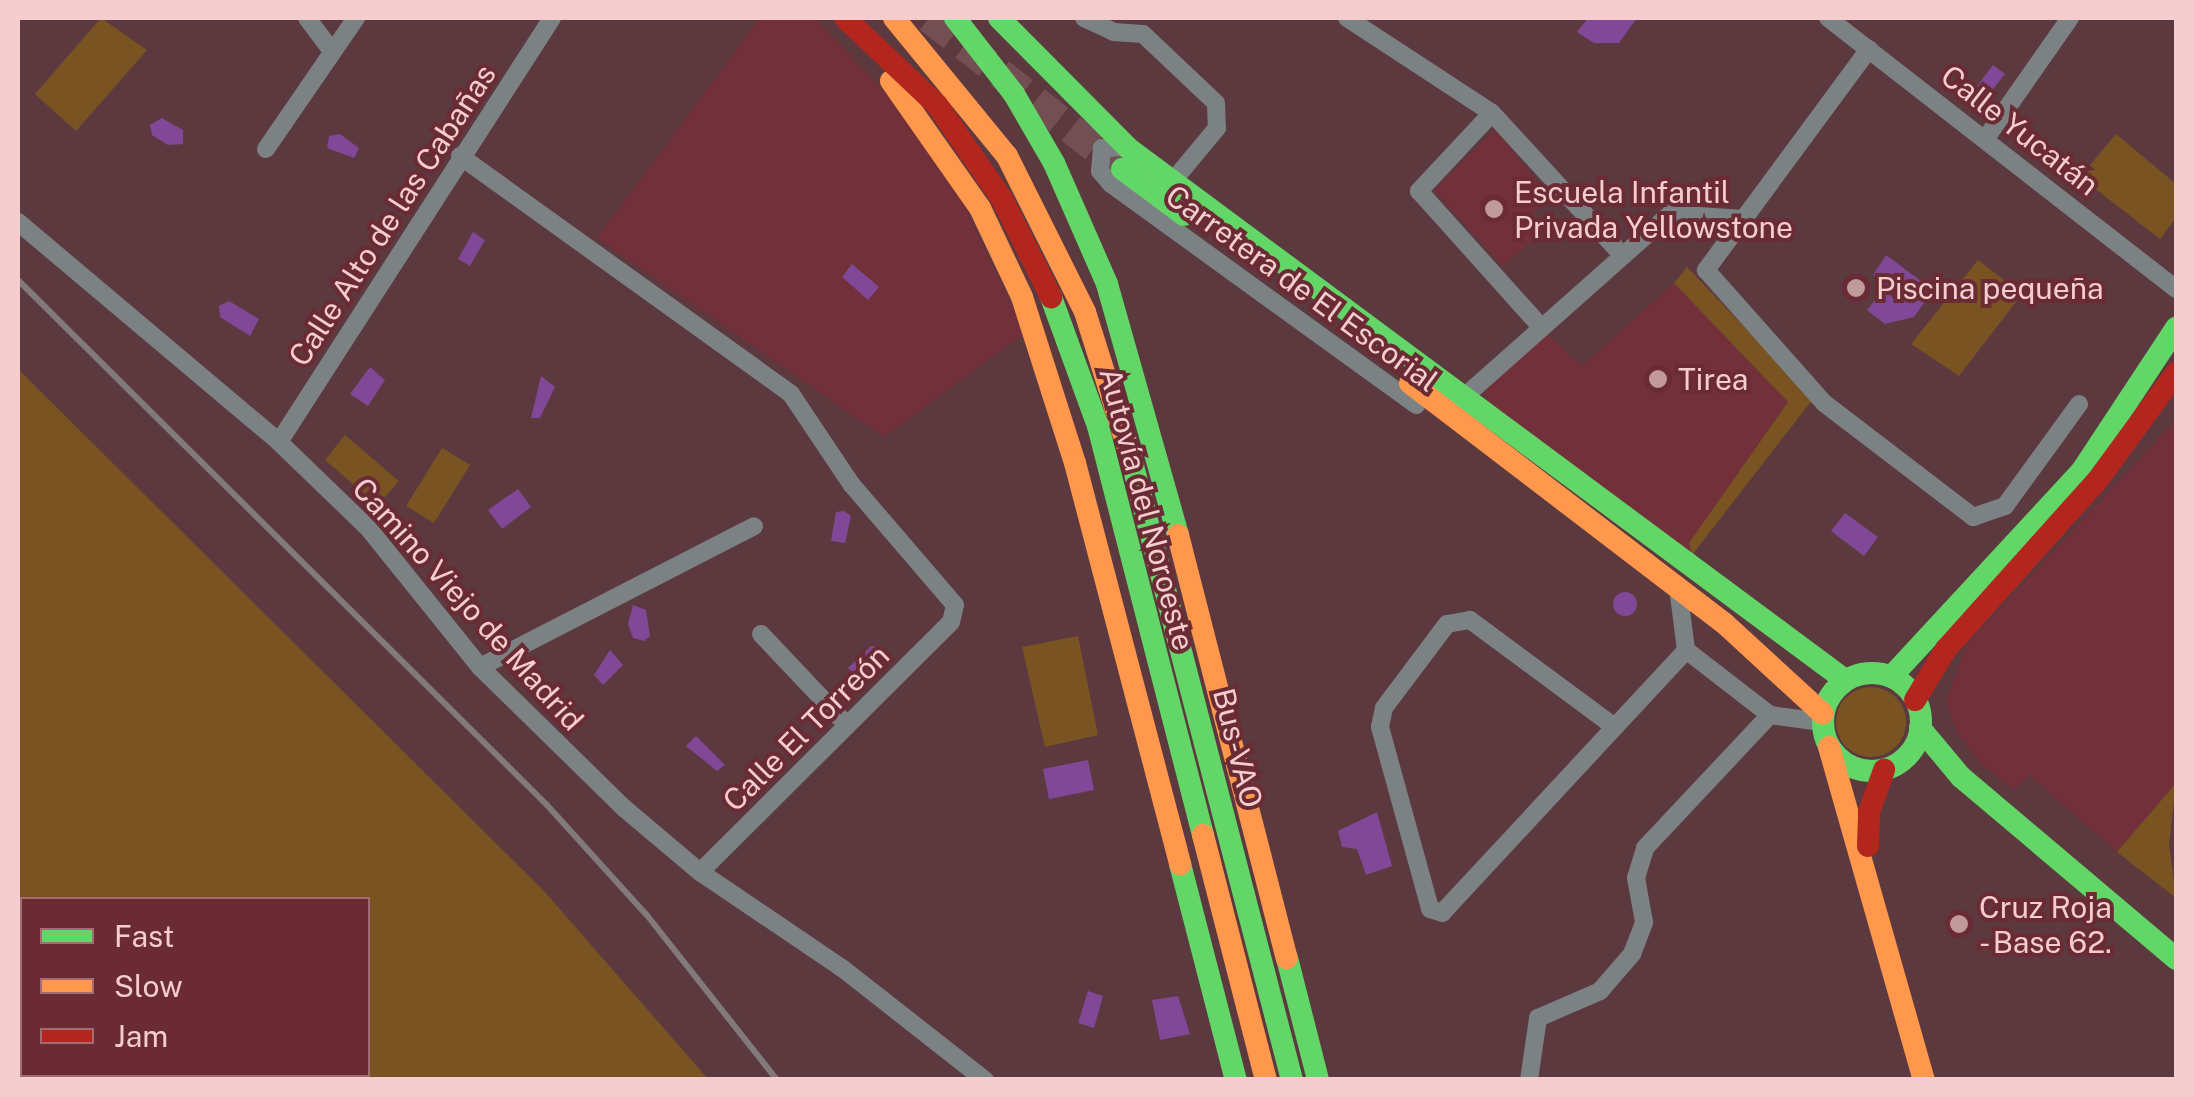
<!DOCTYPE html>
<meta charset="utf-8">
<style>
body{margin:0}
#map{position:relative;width:2194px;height:1097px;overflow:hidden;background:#5c393e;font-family:"Public Sans",sans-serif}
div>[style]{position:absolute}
.built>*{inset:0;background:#72303a}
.green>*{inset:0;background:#795422}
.round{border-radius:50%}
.water>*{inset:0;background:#804896}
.highway-tunnel>*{height:30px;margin-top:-15px;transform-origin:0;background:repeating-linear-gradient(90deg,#734f54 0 30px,transparent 0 45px)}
.street>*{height:18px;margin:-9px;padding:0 9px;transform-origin:9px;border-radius:9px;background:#7c8283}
.fast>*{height:22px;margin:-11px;padding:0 11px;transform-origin:11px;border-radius:11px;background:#63d668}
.fast>.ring{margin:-11px;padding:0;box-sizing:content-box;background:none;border:22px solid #63d668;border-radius:50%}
.slow>*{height:22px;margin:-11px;padding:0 11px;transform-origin:11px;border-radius:11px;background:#ff974d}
.jam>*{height:22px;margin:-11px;padding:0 11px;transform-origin:11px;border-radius:11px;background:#b3261e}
.rail>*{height:6px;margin:-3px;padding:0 3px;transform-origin:3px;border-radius:3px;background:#81797a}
.dots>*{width:28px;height:28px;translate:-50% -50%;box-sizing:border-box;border:5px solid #6a2b34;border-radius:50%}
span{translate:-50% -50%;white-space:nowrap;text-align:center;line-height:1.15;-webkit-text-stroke:8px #6a2b34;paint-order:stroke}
.street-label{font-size:30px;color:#f5cdcf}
.poi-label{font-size:30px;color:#f5cdcf}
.left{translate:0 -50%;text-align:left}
.frame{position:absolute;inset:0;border:20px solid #f5cdcf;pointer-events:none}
.legend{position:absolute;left:20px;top:897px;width:350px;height:180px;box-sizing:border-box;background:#6a2b34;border:2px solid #a26c72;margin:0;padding:12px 18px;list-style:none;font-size:30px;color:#f5cdcf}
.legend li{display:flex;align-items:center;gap:20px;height:50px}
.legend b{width:50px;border:2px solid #a26c72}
</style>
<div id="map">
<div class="built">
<div style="clip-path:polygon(760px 18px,815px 18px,898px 106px,959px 195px,1025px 333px,884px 437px,597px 238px)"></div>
<div style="clip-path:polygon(1495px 129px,1550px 197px,1523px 221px,1536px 237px,1503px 266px,1434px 190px)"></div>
<div style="clip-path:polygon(1674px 283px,1788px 402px,1689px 543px,1692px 555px,1488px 403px,1485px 388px,1546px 333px,1582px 366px)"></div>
<div style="clip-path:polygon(2176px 420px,2176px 783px,2117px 852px,2029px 775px,2015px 790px,1983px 766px,1956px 731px,1946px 700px,1967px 644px)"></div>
</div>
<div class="green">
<div style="clip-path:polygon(101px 18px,147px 50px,76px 131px,35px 94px)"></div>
<div style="clip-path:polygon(2116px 134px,2176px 184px,2176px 218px,2160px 239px,2080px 177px)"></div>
<div style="clip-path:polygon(1978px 260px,2022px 294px,1959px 376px,1911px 344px)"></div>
<div style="clip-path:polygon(1687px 267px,1813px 399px,1692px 555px,1689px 543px,1788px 402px,1674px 283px)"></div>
<div style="clip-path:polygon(evenodd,18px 369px,544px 891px,708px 1079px,18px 1079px,18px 369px,22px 900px,368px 900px,368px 1074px,22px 1074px,22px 900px)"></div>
<div style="clip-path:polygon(345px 435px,399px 481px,378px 505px,325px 460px)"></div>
<div style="clip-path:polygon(442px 448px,470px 465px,434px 523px,406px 506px)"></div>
<div style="clip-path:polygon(1078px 636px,1098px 735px,1045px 747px,1022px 647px)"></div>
<div class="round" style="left:1836px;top:687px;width:70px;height:70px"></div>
<div style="clip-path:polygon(2176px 783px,2169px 844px,2176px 898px,2117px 852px)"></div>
</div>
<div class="water">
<div style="clip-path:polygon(1588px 18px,1637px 18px,1619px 43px,1594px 43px,1577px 32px)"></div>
<div style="clip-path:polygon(1993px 65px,2005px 74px,1985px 99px,1974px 90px)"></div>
<div style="clip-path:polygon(162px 118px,183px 130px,183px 144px,168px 145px,152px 135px,150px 125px)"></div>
<div style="clip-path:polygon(340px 134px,359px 148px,354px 158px,327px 148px,329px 136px)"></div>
<div style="clip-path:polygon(473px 232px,485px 240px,470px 266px,458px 259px)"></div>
<div style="clip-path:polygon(1886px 255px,1933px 290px,1914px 317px,1885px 324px,1867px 310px,1884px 289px,1898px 303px,1903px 297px,1873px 275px)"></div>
<div style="clip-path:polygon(852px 264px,879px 287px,868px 300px,842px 277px)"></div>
<div class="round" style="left:1843px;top:276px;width:26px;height:26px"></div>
<div style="clip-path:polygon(229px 301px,259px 319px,250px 336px,220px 317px,219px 306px)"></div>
<div style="clip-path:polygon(370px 367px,385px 380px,368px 406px,350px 394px)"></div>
<div style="clip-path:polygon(541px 376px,555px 387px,540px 418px,531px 418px)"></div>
<div style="clip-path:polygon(518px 489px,531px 507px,502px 529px,488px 510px)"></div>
<div style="clip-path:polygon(844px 511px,851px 516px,845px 543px,831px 541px,836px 512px)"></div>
<div style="clip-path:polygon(1845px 513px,1878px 537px,1864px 556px,1831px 531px)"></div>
<div class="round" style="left:1613px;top:592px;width:24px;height:24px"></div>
<div style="clip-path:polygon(633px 605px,646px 610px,650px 636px,644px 641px,633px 638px,628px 624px)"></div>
<div style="clip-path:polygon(871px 646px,879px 647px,883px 659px,860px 680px,848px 668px)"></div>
<div style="clip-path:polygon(610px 650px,623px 665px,603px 685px,594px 675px)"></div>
<div style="clip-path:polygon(696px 736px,725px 765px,717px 771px,686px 746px)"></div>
<div style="clip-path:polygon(1088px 760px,1094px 790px,1049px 799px,1043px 769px)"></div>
<div style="clip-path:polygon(1377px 812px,1392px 866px,1366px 875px,1357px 849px,1342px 847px,1338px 831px)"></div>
<div style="clip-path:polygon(1088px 991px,1103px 996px,1094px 1028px,1078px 1023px)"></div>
<div style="clip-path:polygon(1178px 996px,1190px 1034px,1160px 1040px,1152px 1000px)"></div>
</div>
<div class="highway-tunnel">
<div style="left:929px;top:18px;width:245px;rotate:38deg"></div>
</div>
<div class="street">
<div style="left:307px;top:18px;width:41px;rotate:52.9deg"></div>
<div style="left:1084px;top:18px;width:33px;rotate:25deg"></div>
<div style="left:1114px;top:32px;width:29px;rotate:4deg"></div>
<div style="left:1143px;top:34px;width:100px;rotate:43.4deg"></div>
<div style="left:1216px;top:103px;width:25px;rotate:88deg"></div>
<div style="left:1217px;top:128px;width:69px;rotate:129.7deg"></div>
<div style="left:1347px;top:18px;width:173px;rotate:33.2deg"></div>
<div style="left:1492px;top:113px;width:193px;rotate:47.5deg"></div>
<div style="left:1828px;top:18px;width:441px;rotate:37.9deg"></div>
<div style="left:1869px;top:49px;width:275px;rotate:126.4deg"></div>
<div style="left:1706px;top:270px;width:178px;rotate:48.4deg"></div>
<div style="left:1824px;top:403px;width:188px;rotate:37.4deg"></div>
<div style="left:1973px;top:517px;width:34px;rotate:-19deg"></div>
<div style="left:2005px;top:506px;width:126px;rotate:-54deg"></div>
<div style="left:1492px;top:113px;width:107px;rotate:133.1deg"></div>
<div style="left:1419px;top:191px;width:181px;rotate:48.1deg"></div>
<div style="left:1986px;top:138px;width:146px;rotate:-55deg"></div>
<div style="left:1128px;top:147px;width:26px;rotate:178deg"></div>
<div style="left:1102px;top:148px;width:23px;rotate:95deg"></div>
<div style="left:1100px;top:171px;width:17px;rotate:50deg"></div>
<div style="left:1111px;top:184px;width:377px;rotate:35.9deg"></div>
<div style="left:266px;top:149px;width:159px;rotate:-55.5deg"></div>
<div style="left:460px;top:156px;width:408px;rotate:35.7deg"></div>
<div style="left:791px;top:394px;width:110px;rotate:56.2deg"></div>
<div style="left:852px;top:485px;width:158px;rotate:49.4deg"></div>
<div style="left:955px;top:605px;width:17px;rotate:103deg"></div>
<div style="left:951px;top:622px;width:354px;rotate:135.1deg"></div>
<div style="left:18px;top:222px;width:341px;rotate:40.1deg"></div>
<div style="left:279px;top:442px;width:125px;rotate:44deg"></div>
<div style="left:369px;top:529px;width:177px;rotate:51.2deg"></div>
<div style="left:480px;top:667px;width:202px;rotate:44.4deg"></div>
<div style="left:624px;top:808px;width:99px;rotate:40.1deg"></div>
<div style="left:700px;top:872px;width:171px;rotate:34.1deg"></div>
<div style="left:842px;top:968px;width:182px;rotate:38.1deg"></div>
<div style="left:1464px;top:397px;width:276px;rotate:-41.6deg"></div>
<div style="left:1670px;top:214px;width:73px;rotate:3.9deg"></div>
<div style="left:279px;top:442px;width:504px;rotate:-57.22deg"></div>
<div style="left:1678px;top:587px;width:64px;rotate:82.8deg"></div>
<div style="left:1686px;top:650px;width:106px;rotate:37.7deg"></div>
<div style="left:761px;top:634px;width:125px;rotate:46.6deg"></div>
<div style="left:480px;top:667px;width:308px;rotate:-27.2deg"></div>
<div style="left:1612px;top:725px;width:177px;rotate:-143.5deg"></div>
<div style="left:1470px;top:620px;width:23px;rotate:170deg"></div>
<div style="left:1447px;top:624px;width:105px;rotate:126.9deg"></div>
<div style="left:1384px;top:708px;width:19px;rotate:102deg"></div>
<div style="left:1380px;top:727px;width:189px;rotate:74.6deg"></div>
<div style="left:1430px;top:909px;width:13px;rotate:18deg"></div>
<div style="left:1442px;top:913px;width:359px;rotate:-47.1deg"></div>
<div style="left:1529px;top:1080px;width:63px;rotate:-81.7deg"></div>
<div style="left:1538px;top:1018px;width:68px;rotate:-23.5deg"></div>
<div style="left:1600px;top:991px;width:49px;rotate:-49.1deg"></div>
<div style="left:1632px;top:954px;width:34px;rotate:-69deg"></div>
<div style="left:1644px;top:922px;width:45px;rotate:-100.3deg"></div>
<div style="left:1636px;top:878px;width:31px;rotate:-73deg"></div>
<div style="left:1645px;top:848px;width:183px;rotate:-46.8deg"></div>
<div style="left:1770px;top:715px;width:52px;rotate:7.7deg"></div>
</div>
<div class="fast">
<div style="left:955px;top:18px;width:96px;rotate:52.2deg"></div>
<div style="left:1014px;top:94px;width:80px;rotate:59.9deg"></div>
<div style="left:1054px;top:163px;width:132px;rotate:66.3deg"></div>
<div style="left:1107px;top:284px;width:261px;rotate:74.2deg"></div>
<div style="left:999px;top:18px;width:183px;rotate:45.2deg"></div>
<div style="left:1128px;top:148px;width:893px;rotate:36.57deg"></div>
<div style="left:1122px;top:169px;width:77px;rotate:36.6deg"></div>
<div style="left:1051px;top:297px;width:137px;rotate:70deg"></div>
<div style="left:1098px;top:426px;width:422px;rotate:75.6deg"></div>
<div style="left:1131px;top:458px;width:642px;rotate:75.49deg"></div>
<div class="ring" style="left:1823px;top:673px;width:76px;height:76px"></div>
<div style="left:1891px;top:677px;width:280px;rotate:-47.2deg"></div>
<div style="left:2081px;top:472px;width:173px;rotate:-56.6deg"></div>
<div style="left:1920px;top:728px;width:64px;rotate:50.1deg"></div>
<div style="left:1961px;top:777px;width:282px;rotate:40.2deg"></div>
<div style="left:1180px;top:864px;width:223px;rotate:75.5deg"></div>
<div style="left:1287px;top:958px;width:126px;rotate:75.7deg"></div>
</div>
<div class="slow">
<div style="left:894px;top:18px;width:178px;rotate:50.7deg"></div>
<div style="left:1007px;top:156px;width:174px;rotate:63.4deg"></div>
<div style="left:1085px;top:312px;width:153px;rotate:72.5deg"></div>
<div style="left:891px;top:81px;width:155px;rotate:55deg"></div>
<div style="left:980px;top:208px;width:98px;rotate:64.7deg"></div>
<div style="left:1022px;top:297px;width:174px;rotate:72.3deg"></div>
<div style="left:1075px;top:463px;width:415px;rotate:75.3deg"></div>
<div style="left:1410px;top:383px;width:395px;rotate:37.4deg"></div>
<div style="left:1724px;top:623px;width:134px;rotate:42.6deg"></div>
<div style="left:1178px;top:535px;width:437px;rotate:75.6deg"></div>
<div style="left:1829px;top:747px;width:346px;rotate:74.1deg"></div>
<div style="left:1203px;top:835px;width:253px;rotate:75.6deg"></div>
</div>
<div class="jam">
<div style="left:845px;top:18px;width:127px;rotate:43.4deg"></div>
<div style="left:937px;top:105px;width:114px;rotate:55.3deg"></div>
<div style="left:1002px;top:199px;width:110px;rotate:63.4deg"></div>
<div style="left:1915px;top:700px;width:60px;rotate:-58.7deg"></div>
<div style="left:1946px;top:649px;width:226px;rotate:-48.1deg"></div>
<div style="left:2097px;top:481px;width:134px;rotate:-53.8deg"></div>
<div style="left:1868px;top:846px;width:34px;rotate:-88deg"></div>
<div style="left:1869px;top:812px;width:45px;rotate:-70.3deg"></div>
</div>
<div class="rail">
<div style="left:18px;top:280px;width:745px;rotate:44.78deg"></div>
<div style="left:547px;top:805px;width:147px;rotate:47.8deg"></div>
<div style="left:646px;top:914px;width:211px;rotate:51.7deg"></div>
</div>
<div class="dots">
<div style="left:1494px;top:209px;background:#bf999c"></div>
<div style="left:1856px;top:288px;background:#bf999c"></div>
<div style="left:1658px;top:379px;background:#bf999c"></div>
<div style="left:1959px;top:924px;background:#bf999c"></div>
</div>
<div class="street-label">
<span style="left:2020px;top:130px;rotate:38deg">Calle Yucatán</span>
<span style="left:392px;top:215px;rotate:-57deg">Calle Alto de las Cabañas</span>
<span style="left:1302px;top:288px;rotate:36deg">Carretera de El Escorial</span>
<span style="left:1147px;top:509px;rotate:75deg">Autovía del Noroeste</span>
<span style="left:468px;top:604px;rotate:48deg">Camino Viejo de Madrid</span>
<span style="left:806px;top:728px;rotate:-45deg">Calle El Torreón</span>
<span style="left:1238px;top:748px;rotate:76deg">Bus-VAO</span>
</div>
<div class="poi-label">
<span class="left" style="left:1514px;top:209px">Escuela Infantil<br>Privada Yellowstone</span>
<span class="left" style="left:1876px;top:288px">Piscina pequeña</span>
<span class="left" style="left:1678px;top:379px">Tirea</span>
<span class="left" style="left:1979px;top:924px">Cruz Roja<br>- Base 62.</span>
</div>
<div class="frame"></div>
<ul class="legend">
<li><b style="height:12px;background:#63d668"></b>Fast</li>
<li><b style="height:12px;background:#ff974d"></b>Slow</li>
<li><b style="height:12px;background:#b3261e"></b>Jam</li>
</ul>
</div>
